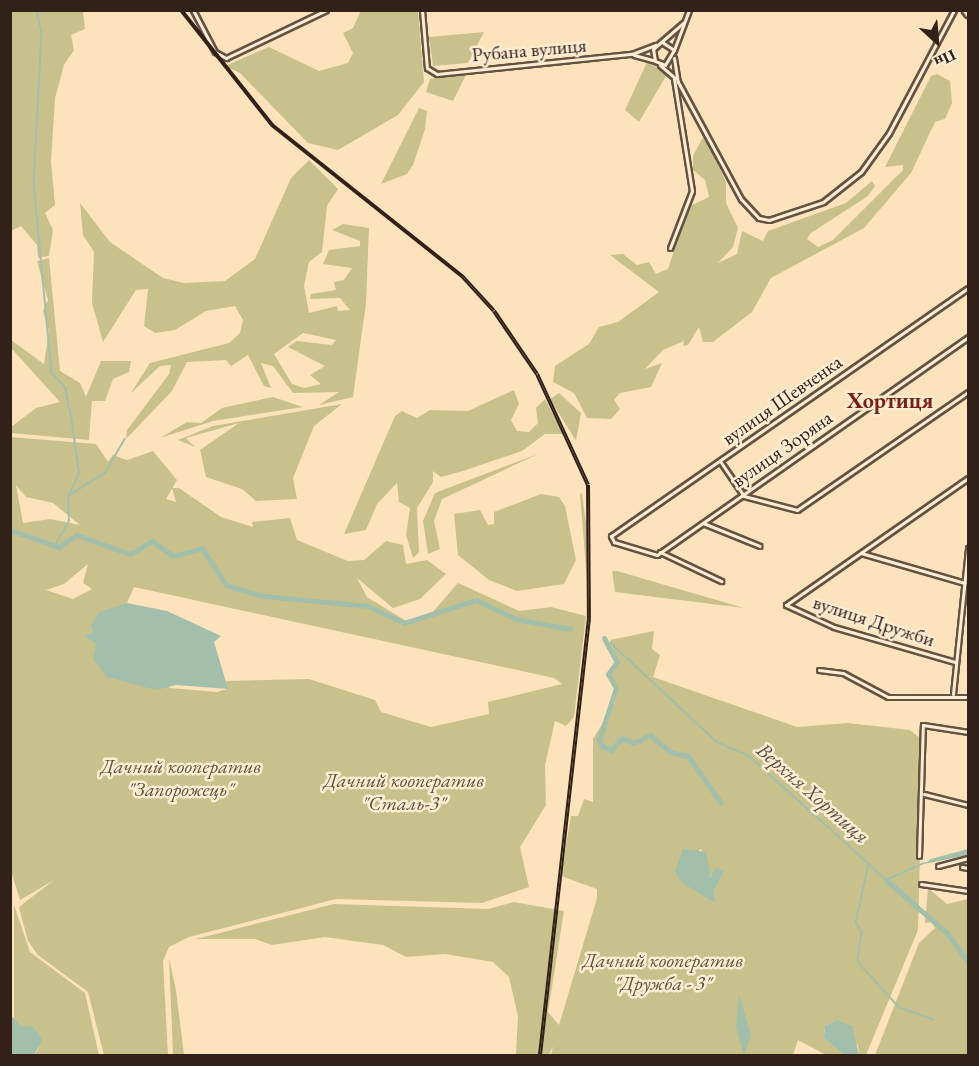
<!DOCTYPE html>
<meta charset="utf-8">
<style>
body{margin:0}
#map{position:relative;width:979px;height:1066px;overflow:hidden;background:#fde3bb;font-family:"EB Garamond",serif}
div>[style]{position:absolute}
.green>*{inset:0;background:#c8c18b}
.water>*{inset:0;background:#a1bfab}
.stream>*{height:1.5px;margin:-0.75px;padding:0 0.75px;transform-origin:0.75px;border-radius:0.75px;background:#a1bfab}
.river>*{height:5px;margin:-2.5px;padding:0 2.5px;transform-origin:2.5px;border-radius:2.5px;background:#a1bfab}
.roads{filter:drop-shadow(2px 0 #645242) drop-shadow(-2px 0 #645242) drop-shadow(0 2px #645242) drop-shadow(0 -2px #645242)}
.minor>*{height:3px;margin:-1.5px;padding:0 1.5px;transform-origin:1.5px;border-radius:1.5px;background:#feedd3}
.major>*{height:4.5px;margin:-2.25px;padding:0 2.25px;transform-origin:2.25px;border-radius:2.25px;background:#fde3bb}
.rail>*{height:4px;margin-top:-2px;transform-origin:0;background:repeating-linear-gradient(90deg,#feedd3 0 4.5px,#312119 0 9px);box-sizing:border-box;border-block:2px solid #312119}
span{translate:-50% -50%;white-space:nowrap;text-align:center;line-height:1.15;-webkit-text-stroke:5px #feedd3;paint-order:stroke}
.street-label{font-size:20px;color:#312119}
.park-label{font-size:20px;color:#5e513b;font-style:italic}
.water-label{font-size:21px;color:#535045;font-style:italic}
.quarter-label{font-size:22px;color:#7a1f14;font-weight:700}
.frame{position:absolute;inset:0;border:12px solid #312119;pointer-events:none}
.north{position:absolute;left:907px;top:12px;width:60px;height:60px;-webkit-text-stroke:4px #feedd3;paint-order:stroke;rotate:154deg;font-size:16px;font-weight:700;line-height:24px;text-align:center;color:#312119}
.north::after{content:'';display:block;margin:auto;width:21px;height:27px;background:#312119;clip-path:polygon(50% 0,100% 100%,50% 72%,0 100%)}
</style>
<div id="map">
<div class="green">
<div style="clip-path:polygon(11px 10px,83px 11px,85px 29px,71px 35px,74px 50px,64px 65px,55px 98px,51px 161px,55px 205px,45px 213px,53px 230px,49px 256px,43px 257px,38px 258px,37px 245px,21px 226px,11px 231px)"></div>
<div style="clip-path:polygon(361px 10px,418px 11px,424px 82px,398px 115px,338px 150px,308px 143px,240px 73px,225px 66px,269px 47px,319px 71px,348px 63px,353px 53px,343px 33px,353px 28px)"></div>
<div style="clip-path:polygon(484px 32px,468px 63px,433px 66px,429px 37px)"></div>
<div style="clip-path:polygon(648px 60px,666px 76px,639px 122px,625px 110px)"></div>
<div style="clip-path:polygon(937px 74px,950px 81px,952px 103px,945px 119px,935px 122px,911px 173px,864px 228px,771px 278px,752px 312px,713px 342px,703px 342px,699px 327px,688px 345px,683px 346px,684px 341px,663px 350px,645px 369px,662px 363px,651px 387px,620px 393px,614px 400px,620px 409px,611px 419px,587px 418px,574px 393px,553px 382px,555px 366px,589px 344px,599px 327px,618px 322px,659px 292px,610px 255px,623px 254px,637px 265px,649px 262px,656px 274px,668px 269px,688px 207px,709px 197px,705px 180px,693px 170px,693px 156px,704px 135px,726px 182px,726px 203px,738px 228px,733px 247px,718px 263px,737px 254px,742px 231px,763px 241px,768px 231px,846px 203px,872px 181px,875px 186px,868px 196px,811px 233px,807px 239px,818px 247px,833px 240px,903px 170px,903px 165px,885px 167px,931px 76px)"></div>
<div style="clip-path:polygon(466px 75px,453px 101px,426px 92px,430px 79px)"></div>
<div style="clip-path:polygon(419px 108px,427px 111px,425px 129px,413px 165px,407px 174px,381px 184px)"></div>
<div style="clip-path:polygon(evenodd,309px 160px,338px 189px,327px 206px,322px 252px,309px 262px,304px 286px,309px 313px,337px 306px,338px 311px,350px 310px,340px 298px,310px 299px,311px 294px,336px 290px,334px 282px,344px 280px,352px 268px,323px 264px,329px 250px,360px 246px,360px 241px,332px 230px,343px 224px,369px 228px,366px 303px,353px 397px,319px 405px,339px 392px,293px 393px,273px 366px,261px 363px,271px 388px,264px 386px,248px 355px,231px 366px,226px 360px,187px 362px,172px 391px,126px 439px,127px 430px,169px 374px,171px 365px,160px 366px,131px 393px,150px 363px,229px 343px,240px 333px,243px 320px,235px 306px,206px 311px,175px 330px,155px 333px,144px 326px,148px 289px,136px 290px,103px 342px,92px 303px,94px 252px,83px 235px,80px 203px,110px 242px,163px 278px,184px 283px,225px 281px,255px 259px,291px 178px,309px 160px,303px 333px,336px 340px,332px 345px,297px 341px,288px 347px,325px 366px,310px 375px,321px 384px,304px 388px,292px 384px,274px 354px,303px 333px)"></div>
<div style="clip-path:polygon(49px 258px,60px 371px,80px 383px,86px 397px,101px 361px,131px 361px,129px 372px,113px 379px,105px 401px,92px 401px,89px 440px,11px 433px,11px 427px,36px 408px,60px 402px,11px 348px,11px 340px,44px 364px,49px 331px,43px 311px,48px 300px,37px 261px)"></div>
<div style="clip-path:polygon(514px 390px,519px 404px,511px 420px,517px 431px,529px 432px,538px 423px,536px 408px,545px 399px,563px 434px,545px 434px,522px 451px,463px 471px,441px 477px,433px 471px,433px 482px,417px 508px,419px 552px,413px 558px,406px 535px,410px 508px,399px 502px,397px 483px,377px 504px,366px 530px,344px 534px,395px 416px,402px 411px,417px 418px,430px 410px,468px 411px)"></div>
<div style="clip-path:polygon(559px 393px,581px 413px,576px 441px,550px 399px)"></div>
<div style="clip-path:polygon(273px 397px,303px 407px,213px 421px,160px 438px,187px 422px,201px 423px,222px 408px)"></div>
<div style="clip-path:polygon(342px 404px,314px 426px,293px 478px,297px 499px,256px 501px,242px 489px,206px 477px,200px 450px,239px 423px,186px 438px,195px 447px,178px 440px,213px 426px)"></div>
<div style="clip-path:polygon(evenodd,10px 437px,96px 444px,108px 462px,113px 455px,127px 460px,153px 451px,177px 480px,166px 499px,176px 502px,172px 488px,179px 488px,221px 517px,253px 527px,252px 522px,290px 518px,297px 540px,348px 561px,364px 560px,386px 541px,403px 545px,406px 564px,427px 560px,446px 574px,420px 599px,393px 608px,357px 578px,367px 597px,408px 622px,431px 614px,458px 583px,519px 611px,551px 607px,586px 616px,574px 717px,566px 726px,555px 721px,545px 765px,546px 805px,520px 847px,529px 887px,482px 903px,336px 899px,189px 937px,169px 947px,163px 961px,168px 1055px,104px 1055px,88px 992px,38px 955px,28px 941px,19px 907px,54px 880px,20px 900px,11px 871px,10px 437px,16px 485px,26px 497px,53px 503px,80px 525px,50px 519px,23px 523px,16px 485px,10px 437px,88px 564px,83px 583px,92px 589px,73px 599px,46px 590px,64px 584px,88px 564px,10px 437px,134px 587px,554px 678px,562px 684px,488px 702px,489px 714px,431px 727px,381px 712px,375px 700px,309px 679px,226px 681px,227px 689px,217px 692px,170px 688px,96px 644px,113px 611px,127px 603px,134px 587px)"></div>
<div style="clip-path:polygon(538px 454px,442px 499px,434px 521px,440px 549px,428px 554px,423px 521px,435px 493px)"></div>
<div style="clip-path:polygon(582px 493px,590px 554px,588px 593px,580px 494px)"></div>
<div style="clip-path:polygon(541px 494px,559px 497px,565px 506px,576px 560px,564px 584px,517px 591px,489px 580px,458px 555px,454px 514px,480px 510px,488px 525px,494px 524px,494px 512px)"></div>
<div style="clip-path:polygon(612px 571px,617px 571px,744px 608px,615px 592px)"></div>
<div style="clip-path:polygon(evenodd,654px 631px,652px 649px,660px 655px,653px 677px,797px 727px,848px 723px,910px 730px,923px 741px,918px 930px,866px 1055px,859px 1055px,858px 1046px,836px 1020px,825px 1026px,824px 1038px,844px 1055px,826px 1055px,798px 1040px,793px 1055px,551px 1055px,553px 1046px,549px 1055px,516px 1055px,518px 1016px,509px 977px,493px 962px,445px 954px,406px 957px,383px 945px,325px 937px,272px 945px,255px 939px,196px 939px,334px 904px,488px 909px,514px 902px,564px 911px,548px 1012px,559px 1025px,597px 898px,597px 889px,561px 876px,571px 816px,578px 816px,584px 799px,593px 802px,593px 739px,615px 703px,616px 689px,608px 674px,617px 662px,610px 640px,654px 631px,701px 849px,712px 879px,724px 872px,714px 891px,683px 882px,682px 863px,701px 849px)"></div>
<div style="clip-path:polygon(928px 888px,947px 904px,968px 899px,968px 1055px,875px 1055px,919px 943px,935px 928px,932px 922px,925px 923px)"></div>
<div style="clip-path:polygon(14px 905px,30px 952px,85px 993px,99px 1055px,34px 1055px,39px 1048px,14px 1022px)"></div>
<div style="clip-path:polygon(169px 958px,176px 990px,184px 1055px,173px 1055px)"></div>
</div>
<div class="water">
<div style="clip-path:polygon(127px 603px,167px 611px,221px 636px,214px 642px,228px 689px,176px 685px,156px 690px,107px 677px,93px 659px,96px 644px,84px 636px,93px 633px,91px 625px,100px 612px)"></div>
<div style="clip-path:polygon(683px 849px,706px 852px,711px 878px,715px 867px,724px 872px,714px 891px,715px 903px,681px 882px,675px 871px)"></div>
<div style="clip-path:polygon(968px 849px,968px 855px,924px 864px,931px 859px)"></div>
<div style="clip-path:polygon(739px 994px,751px 1035px,744px 1055px,736px 1027px)"></div>
<div style="clip-path:polygon(11px 1015px,21px 1027px,32px 1026px,39px 1034px,42px 1041px,34px 1055px,11px 1055px)"></div>
<div style="clip-path:polygon(836px 1020px,852px 1026px,859px 1055px,844px 1055px,824px 1038px,825px 1026px)"></div>
</div>
<div class="stream">
<div style="left:37px;top:10px;width:23px;rotate:77deg"></div>
<div style="left:42px;top:32px;width:151px;rotate:93deg"></div>
<div style="left:34px;top:183px;width:191px;rotate:84.6deg"></div>
<div style="left:52px;top:373px;width:21px;rotate:47deg"></div>
<div style="left:66px;top:388px;width:19px;rotate:81deg"></div>
<div style="left:68px;top:496px;width:44px;rotate:-31.9deg"></div>
<div style="left:105px;top:473px;width:39px;rotate:-60deg"></div>
<div style="left:55px;top:545px;width:28px;rotate:-60deg"></div>
<div style="left:69px;top:521px;width:24px;rotate:-92deg"></div>
<div style="left:68px;top:497px;width:26px;rotate:-65deg"></div>
<div style="left:79px;top:473px;width:64px;rotate:-98.1deg"></div>
<div style="left:611px;top:643px;width:145px;rotate:43deg"></div>
<div style="left:717px;top:742px;width:34px;rotate:23deg"></div>
<div style="left:748px;top:755px;width:163px;rotate:42deg"></div>
<div style="left:869px;top:864px;width:60px;rotate:102.4deg"></div>
<div style="left:856px;top:923px;width:11px;rotate:56deg"></div>
<div style="left:862px;top:932px;width:30px;rotate:98deg"></div>
<div style="left:858px;top:962px;width:61px;rotate:47.7deg"></div>
<div style="left:899px;top:1007px;width:37px;rotate:20deg"></div>
<div style="left:870px;top:865px;width:22px;rotate:43deg"></div>
<div style="left:886px;top:880px;width:42px;rotate:-24.1deg"></div>
</div>
<div class="river">
<div style="left:10px;top:530px;width:52px;rotate:19.1deg"></div>
<div style="left:59px;top:547px;width:21px;rotate:-35deg"></div>
<div style="left:76px;top:535px;width:57px;rotate:19.4deg"></div>
<div style="left:130px;top:554px;width:26px;rotate:-31deg"></div>
<div style="left:152px;top:541px;width:26px;rotate:36deg"></div>
<div style="left:173px;top:556px;width:30px;rotate:-15deg"></div>
<div style="left:202px;top:548px;width:44px;rotate:57deg"></div>
<div style="left:226px;top:585px;width:39px;rotate:17deg"></div>
<div style="left:263px;top:596px;width:105px;rotate:5.4deg"></div>
<div style="left:368px;top:606px;width:40px;rotate:25deg"></div>
<div style="left:404px;top:623px;width:76px;rotate:-17.7deg"></div>
<div style="left:476px;top:600px;width:44px;rotate:25.4deg"></div>
<div style="left:516px;top:619px;width:55px;rotate:10.5deg"></div>
<div style="left:604px;top:638px;width:27px;rotate:62deg"></div>
<div style="left:617px;top:662px;width:15px;rotate:127deg"></div>
<div style="left:608px;top:674px;width:16px;rotate:60deg"></div>
<div style="left:616px;top:688px;width:55px;rotate:108.1deg"></div>
<div style="left:599px;top:740px;width:8px;rotate:60deg"></div>
<div style="left:603px;top:747px;width:9px;rotate:21deg"></div>
<div style="left:611px;top:750px;width:16px;rotate:-47deg"></div>
<div style="left:622px;top:738px;width:13px;rotate:23deg"></div>
<div style="left:634px;top:743px;width:18px;rotate:-27deg"></div>
<div style="left:650px;top:735px;width:26px;rotate:40deg"></div>
<div style="left:670px;top:752px;width:18px;rotate:13deg"></div>
<div style="left:688px;top:756px;width:57px;rotate:54.9deg"></div>
<div style="left:886px;top:880px;width:81px;rotate:41deg"></div>
<div style="left:947px;top:933px;width:36px;rotate:54deg"></div>
</div>
<div class="roads">
<div class="minor">
<div style="left:193px;top:10px;width:47px;rotate:62.4deg"></div>
<div style="left:215px;top:52px;width:13px;rotate:29deg"></div>
<div style="left:226px;top:58px;width:111px;rotate:-25.6deg"></div>
<div style="left:422px;top:10px;width:58px;rotate:85.1deg"></div>
<div style="left:427px;top:68px;width:12px;rotate:31deg"></div>
<div style="left:437px;top:74px;width:196px;rotate:-5.9deg"></div>
<div style="left:632px;top:54px;width:26px;rotate:-21deg"></div>
<div style="left:662px;top:42px;width:14px;rotate:34deg"></div>
<div style="left:674px;top:50px;width:17px;rotate:121deg"></div>
<div style="left:665px;top:65px;width:11px;rotate:-158deg"></div>
<div style="left:655px;top:61px;width:12px;rotate:-99deg"></div>
<div style="left:653px;top:49px;width:40px;rotate:-41deg"></div>
<div style="left:674px;top:50px;width:43px;rotate:-69.4deg"></div>
<div style="left:634px;top:55px;width:20px;rotate:15deg"></div>
<div style="left:674px;top:58px;width:24px;rotate:81deg"></div>
<div style="left:678px;top:82px;width:133px;rotate:61.7deg"></div>
<div style="left:741px;top:199px;width:26px;rotate:47deg"></div>
<div style="left:759px;top:218px;width:10px;rotate:11deg"></div>
<div style="left:769px;top:220px;width:57px;rotate:-18.4deg"></div>
<div style="left:823px;top:202px;width:48px;rotate:-38.3deg"></div>
<div style="left:861px;top:172px;width:48px;rotate:-54.3deg"></div>
<div style="left:889px;top:133px;width:139px;rotate:-62.1deg"></div>
<div style="left:660px;top:65px;width:20px;rotate:41deg"></div>
<div style="left:670px;top:248px;width:61px;rotate:-68.9deg"></div>
<div style="left:692px;top:191px;width:114px;rotate:-99.1deg"></div>
<div style="left:968px;top:288px;width:435px;rotate:145.2deg"></div>
<div style="left:611px;top:536px;width:7px;rotate:63deg"></div>
<div style="left:614px;top:542px;width:45px;rotate:16.8deg"></div>
<div style="left:657px;top:555px;width:380px;rotate:-35deg"></div>
<div style="left:720px;top:461px;width:42px;rotate:55.6deg"></div>
<div style="left:744px;top:496px;width:55px;rotate:14.8deg"></div>
<div style="left:797px;top:510px;width:208px;rotate:-34.6deg"></div>
<div style="left:703px;top:523px;width:61px;rotate:22deg"></div>
<div style="left:660px;top:552px;width:68px;rotate:25.4deg"></div>
<div style="left:861px;top:553px;width:108px;rotate:16.1deg"></div>
<div style="left:955px;top:662px;width:126px;rotate:-163.9deg"></div>
<div style="left:834px;top:627px;width:53px;rotate:-155.4deg"></div>
<div style="left:786px;top:605px;width:222px;rotate:-34.9deg"></div>
<div style="left:819px;top:670px;width:24px;rotate:7deg"></div>
<div style="left:843px;top:673px;width:51px;rotate:28.1deg"></div>
<div style="left:888px;top:697px;width:80px"></div>
<div style="left:953px;top:694px;width:147px;rotate:-84.1deg"></div>
<div style="left:924px;top:794px;width:45px;rotate:14deg"></div>
<div style="left:919px;top:856px;width:131px;rotate:-88.3deg"></div>
<div style="left:923px;top:725px;width:46px;rotate:8.8deg"></div>
<div style="left:938px;top:866px;width:31px;rotate:-15deg"></div>
<div style="left:962px;top:867px;width:6px;rotate:9deg"></div>
<div style="left:921px;top:884px;width:48px;rotate:8.5deg"></div>
</div>
<div class="major">
<div style="left:965px;top:10px;width:5px;rotate:53deg"></div>
</div>
</div>
<div class="rail">
<div style="left:181px;top:10px;width:147px;rotate:51.6deg"></div>
<div style="left:272px;top:125px;width:243px;rotate:38.5deg"></div>
<div style="left:462px;top:276px;width:47px;rotate:47.6deg"></div>
<div style="left:494px;top:311px;width:76px;rotate:55.7deg"></div>
<div style="left:537px;top:374px;width:122px;rotate:65.3deg"></div>
<div style="left:588px;top:485px;width:133px;rotate:89.6deg"></div>
<div style="left:589px;top:618px;width:441px;rotate:96.4deg"></div>
</div>
<div class="street-label">
<span style="left:529px;top:50px;rotate:-5deg">Рубана вулиця</span>
<span style="left:782px;top:400px;rotate:-35deg">вулиця Шевченка</span>
<span style="left:782px;top:449px;rotate:-35deg">вулиця Зоряна</span>
<span style="left:874px;top:621px;rotate:18deg">вулиця Дружби</span>
</div>
<div class="park-label">
<span style="left:181px;top:778px">Дачний кооператив<br>"Запорожець"</span>
<span style="left:404px;top:792px">Дачний кооператив<br>"Сталь-3"</span>
<span style="left:663px;top:972px">Дачний кооператив<br>"Дружба - 3"</span>
</div>
<div class="water-label">
<span style="left:813px;top:793px;rotate:41deg">Верхня Хортиця</span>
</div>
<div class="quarter-label">
<span style="left:890px;top:401px">Хортиця</span>
</div>
<div class="frame"></div>
<div class="north">Пн</div>
</div>
